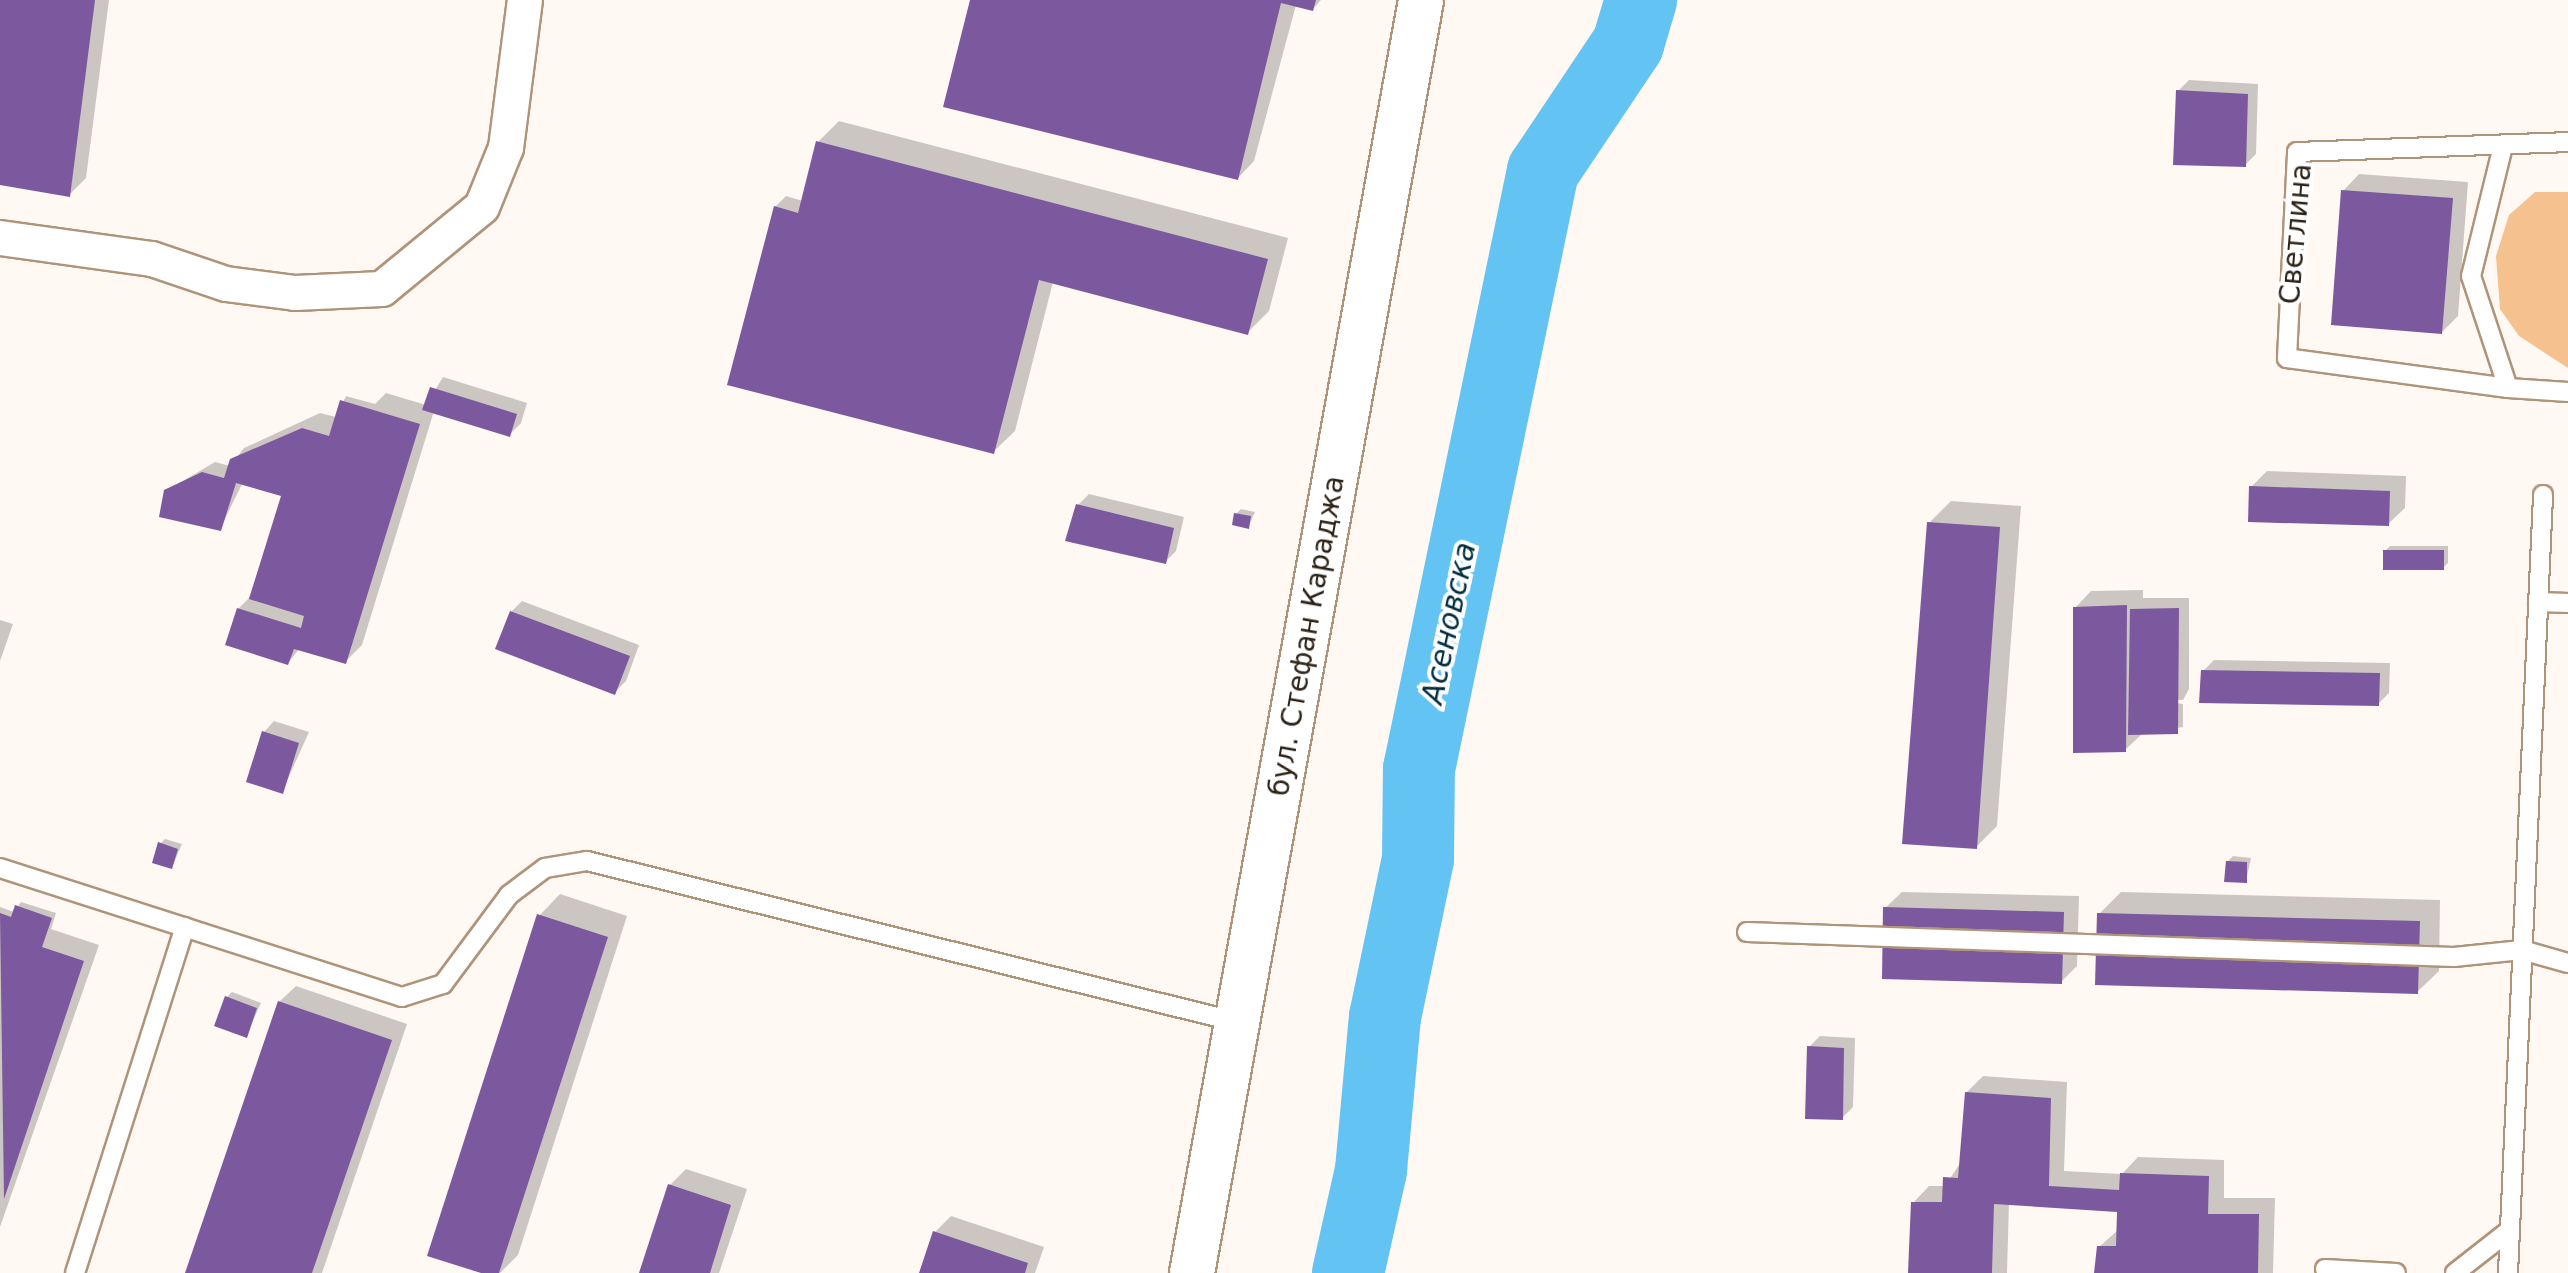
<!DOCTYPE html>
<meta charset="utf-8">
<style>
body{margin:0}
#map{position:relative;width:2568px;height:1273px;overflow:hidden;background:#fff8f3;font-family:"DejaVu Sans",sans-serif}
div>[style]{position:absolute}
.green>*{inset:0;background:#f5c18f}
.shadow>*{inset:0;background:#0003}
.river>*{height:72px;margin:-36px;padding:0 36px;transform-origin:36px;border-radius:36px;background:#63c3f3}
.building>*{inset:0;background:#7c589e}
.roads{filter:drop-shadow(2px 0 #b0947a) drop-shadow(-2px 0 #b0947a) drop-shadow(0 2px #b0947a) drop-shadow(0 -2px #b0947a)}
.lane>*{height:18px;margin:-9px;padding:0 9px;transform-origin:9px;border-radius:9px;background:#fff}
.street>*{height:34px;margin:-17px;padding:0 17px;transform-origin:17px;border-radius:17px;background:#fff}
.secondary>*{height:44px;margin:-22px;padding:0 22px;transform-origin:22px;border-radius:22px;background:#fff}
span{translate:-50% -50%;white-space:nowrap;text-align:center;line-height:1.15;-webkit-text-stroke:8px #fff;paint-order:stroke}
.street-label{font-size:28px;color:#2d2217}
.water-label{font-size:30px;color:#012e41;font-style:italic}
</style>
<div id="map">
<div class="green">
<div style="clip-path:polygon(2535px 192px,2568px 192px,2568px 368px,2519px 336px,2500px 309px,2496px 256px,2509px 215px)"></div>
</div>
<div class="shadow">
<div style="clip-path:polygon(0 0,109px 0,86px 178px,69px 195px,0 183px)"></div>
<div style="clip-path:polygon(972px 0,1321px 0,1313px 9px,1296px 5px,1254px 161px,1238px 178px)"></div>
<div style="clip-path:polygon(2189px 80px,2258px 84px,2256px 154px,2245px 165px,2178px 91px)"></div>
<div style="clip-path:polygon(839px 121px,1288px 238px,1269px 311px,1247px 333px,1053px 282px,1015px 431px,993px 452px,775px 207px,786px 196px,803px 201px,818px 142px)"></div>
<div style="clip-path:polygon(2359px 174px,2468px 182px,2458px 316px,2442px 332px,2343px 191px)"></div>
<div style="clip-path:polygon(443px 377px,527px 403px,521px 423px,510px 434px,434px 411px,362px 645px,345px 662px,300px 648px,288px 663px,238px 609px,249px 598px,283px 495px,243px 482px,220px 529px,166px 491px,215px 462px,230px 466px,244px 448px,320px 413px,336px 417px,346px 396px,375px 404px,386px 393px,426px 405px)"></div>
<div style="clip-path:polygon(2267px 471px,2406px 476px,2405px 508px,2388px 524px,2251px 487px)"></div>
<div style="clip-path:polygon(1089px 494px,1184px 517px,1176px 551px,1165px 562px,1078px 505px)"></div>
<div style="clip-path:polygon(1951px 501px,2021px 506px,1997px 826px,1976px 847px,1929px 523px)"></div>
<div style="clip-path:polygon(1241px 509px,1255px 512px,1248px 527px,1236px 514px)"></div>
<div style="clip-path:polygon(2390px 546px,2448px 546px,2448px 563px,2443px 568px,2385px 551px)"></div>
<div style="clip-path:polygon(2143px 590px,2143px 598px,2189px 598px,2189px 689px,2183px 700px,2142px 699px,2183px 704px,2183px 727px,2142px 734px,2125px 750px,2075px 608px,2091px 591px)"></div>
<div style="clip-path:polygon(522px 601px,639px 645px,626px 681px,615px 692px,511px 612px)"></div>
<div style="clip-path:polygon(0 620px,13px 624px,0 661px)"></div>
<div style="clip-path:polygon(2214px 660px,2390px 663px,2389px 693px,2378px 704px,2203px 671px)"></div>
<div style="clip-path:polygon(274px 721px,309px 732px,282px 792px,264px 732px)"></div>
<div style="clip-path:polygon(165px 839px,182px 844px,172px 867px,160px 844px)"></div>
<div style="clip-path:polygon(2233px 856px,2251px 858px,2246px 881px,2227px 862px)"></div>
<div style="clip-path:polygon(1902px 892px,2079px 896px,2077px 966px,2061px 982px,1885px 908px)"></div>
<div style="clip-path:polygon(2121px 892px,2440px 900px,2439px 971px,2417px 992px,2099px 914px)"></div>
<div style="clip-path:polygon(560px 894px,627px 916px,518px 1255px,500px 1273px,487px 1273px,539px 916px)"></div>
<div style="clip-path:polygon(21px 902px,56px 913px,51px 929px,99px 945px,0 1227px,0 907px,14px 912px)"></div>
<div style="clip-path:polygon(296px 986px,407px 1024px,322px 1273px,187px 1273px,279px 1002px)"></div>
<div style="clip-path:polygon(232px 992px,261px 1003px,246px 1036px,227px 997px)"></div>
<div style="clip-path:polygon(1820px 1036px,1855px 1038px,1853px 1107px,1842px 1118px,1809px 1047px)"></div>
<div style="clip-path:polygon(1983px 1076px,2067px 1082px,2064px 1171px,2122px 1174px,2138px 1157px,2224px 1160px,2224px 1198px,2275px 1198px,2273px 1273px,2097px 1273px,2099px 1247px,2118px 1230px,2119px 1211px,2009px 1203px,2007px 1273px,1910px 1273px,1913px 1203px,1929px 1186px,1945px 1186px,1961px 1162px,1966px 1093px)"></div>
<div style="clip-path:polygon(686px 1169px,747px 1189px,719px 1273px,641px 1273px,670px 1185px)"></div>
<div style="clip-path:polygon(951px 1216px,1044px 1247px,1035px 1273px,921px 1273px,935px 1232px)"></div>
</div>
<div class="river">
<div style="left:1348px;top:1273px;width:106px;rotate:-77.4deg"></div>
<div style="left:1371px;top:1170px;width:154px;rotate:-84.8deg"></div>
<div style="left:1385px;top:1017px;width:161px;rotate:-78.2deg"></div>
<div style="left:1418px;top:859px;width:90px;rotate:-89.4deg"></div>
<div style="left:1419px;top:769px;width:611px;rotate:-78.29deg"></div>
<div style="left:1543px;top:171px;width:153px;rotate:-56.2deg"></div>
<div style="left:1628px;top:44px;width:46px;rotate:-73.5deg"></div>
</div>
<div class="building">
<div style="clip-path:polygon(0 0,95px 0,70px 197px,0 185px)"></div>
<div style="clip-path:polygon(970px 0,1316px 0,1313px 11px,1281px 3px,1238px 180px,943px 107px)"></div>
<div style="clip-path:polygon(2176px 90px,2248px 94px,2246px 167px,2173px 165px)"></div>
<div style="clip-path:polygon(816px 141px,1268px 259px,1248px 335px,1039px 280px,994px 454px,727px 385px,774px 206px,798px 213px)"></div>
<div style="clip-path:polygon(2341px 190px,2453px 198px,2442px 334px,2331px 325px)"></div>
<div style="clip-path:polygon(430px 387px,517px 414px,510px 437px,422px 410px)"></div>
<div style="clip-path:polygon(340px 400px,420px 424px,346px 664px,294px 649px,288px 665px,225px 645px,237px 608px,301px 628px,304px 616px,249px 599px,281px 496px,236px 483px,221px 531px,159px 517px,164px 490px,202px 472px,224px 478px,230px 459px,302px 428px,329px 436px)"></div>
<div style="clip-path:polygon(2249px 486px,2390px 491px,2389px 526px,2248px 522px)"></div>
<div style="clip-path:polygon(1076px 504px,1174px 528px,1166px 564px,1065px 541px)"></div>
<div style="clip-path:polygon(1234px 513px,1251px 516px,1249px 529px,1232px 525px)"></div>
<div style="clip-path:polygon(1927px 522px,2000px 527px,1977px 849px,1902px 844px)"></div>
<div style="clip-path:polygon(2383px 550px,2444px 550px,2444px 570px,2383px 570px)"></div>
<div style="clip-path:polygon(2127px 605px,2126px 752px,2073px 753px,2073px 607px)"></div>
<div style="clip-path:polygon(2179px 608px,2178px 734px,2128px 735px,2130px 609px)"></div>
<div style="clip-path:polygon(510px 611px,630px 656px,615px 695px,495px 649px)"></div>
<div style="clip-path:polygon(2201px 670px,2380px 673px,2379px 706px,2199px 703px)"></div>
<div style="clip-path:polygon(262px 731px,299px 743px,283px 794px,246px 782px)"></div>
<div style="clip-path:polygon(158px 842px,178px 849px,172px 869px,152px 863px)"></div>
<div style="clip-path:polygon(2226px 861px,2247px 862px,2247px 883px,2224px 882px)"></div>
<div style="clip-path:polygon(15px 905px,52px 918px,42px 947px,84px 961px,4px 1199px,0 913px,11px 917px)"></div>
<div style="clip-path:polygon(1883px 907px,2064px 912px,2062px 984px,1882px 979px)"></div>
<div style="clip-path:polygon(2097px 913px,2420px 921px,2418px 994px,2095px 985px)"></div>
<div style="clip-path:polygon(537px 914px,608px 937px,499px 1273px,481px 1273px,427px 1256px)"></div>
<div style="clip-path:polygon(225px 996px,257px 1008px,247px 1038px,214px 1026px)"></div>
<div style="clip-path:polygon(278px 1001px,392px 1040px,312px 1273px,185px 1273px)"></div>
<div style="clip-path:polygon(1807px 1046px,1844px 1048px,1843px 1120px,1805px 1119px)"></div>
<div style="clip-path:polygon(1965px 1092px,2051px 1098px,2049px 1186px,2119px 1190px,2120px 1173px,2209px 1176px,2208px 1214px,2259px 1214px,2258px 1273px,2094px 1273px,2097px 1246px,2116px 1246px,2117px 1212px,1994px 1204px,1992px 1273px,1908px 1273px,1911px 1202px,1942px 1202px,1943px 1177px,1958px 1178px)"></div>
<div style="clip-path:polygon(668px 1184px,731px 1205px,710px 1273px,639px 1273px)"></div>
<div style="clip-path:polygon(933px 1231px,1028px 1263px,1025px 1273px,919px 1273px)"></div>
</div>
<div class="roads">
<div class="lane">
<div style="left:2503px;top:146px;width:134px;rotate:103.8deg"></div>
<div style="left:2471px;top:276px;width:118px;rotate:71.7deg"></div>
<div style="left:2508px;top:388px;width:60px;rotate:3.8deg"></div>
<div style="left:2508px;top:388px;width:223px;rotate:-172.3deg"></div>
<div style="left:2287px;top:358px;width:206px;rotate:-87.2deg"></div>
<div style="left:2297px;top:152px;width:271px;rotate:-2.1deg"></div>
<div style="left:2538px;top:602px;width:30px;rotate:2deg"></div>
<div style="left:0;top:868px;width:422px;rotate:17.8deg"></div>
<div style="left:402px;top:997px;width:43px;rotate:-17.6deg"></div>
<div style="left:443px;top:984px;width:111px;rotate:-53.4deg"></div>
<div style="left:509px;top:895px;width:45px;rotate:-36.9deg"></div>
<div style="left:545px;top:868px;width:43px;rotate:-9.5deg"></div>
<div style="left:587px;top:861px;width:670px;rotate:13.91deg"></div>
<div style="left:1747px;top:932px;width:707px;rotate:2.03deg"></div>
<div style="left:2454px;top:957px;width:68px;rotate:-5.9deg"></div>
<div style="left:2522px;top:950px;width:48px;rotate:15.8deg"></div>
<div style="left:2325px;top:1269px;width:71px;rotate:3.2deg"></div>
<div style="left:75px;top:1273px;width:363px;rotate:-72.4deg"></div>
<div style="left:2455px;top:1273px;width:70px;rotate:-38deg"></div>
<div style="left:2508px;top:1273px;width:779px;rotate:-87.42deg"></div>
</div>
<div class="street">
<div style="left:0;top:238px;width:153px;rotate:7.9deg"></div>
<div style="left:152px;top:259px;width:78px;rotate:18.7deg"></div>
<div style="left:226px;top:284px;width:70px;rotate:7.4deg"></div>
<div style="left:295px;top:293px;width:87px;rotate:-2.6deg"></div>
<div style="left:382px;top:289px;width:129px;rotate:-39.4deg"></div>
<div style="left:482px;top:207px;width:64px;rotate:-67.9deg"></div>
<div style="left:506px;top:148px;width:149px;rotate:-82.7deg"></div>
</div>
<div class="secondary">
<div style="left:1192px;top:1273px;width:1293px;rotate:-79.8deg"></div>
</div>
</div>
<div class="street-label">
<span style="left:2296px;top:234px;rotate:-85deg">Светлина</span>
<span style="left:1307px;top:636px;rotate:-80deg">бул. Стефан Караджа</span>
</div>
<div class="water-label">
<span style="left:1449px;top:623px;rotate:-78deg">Асеновска</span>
</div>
</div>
